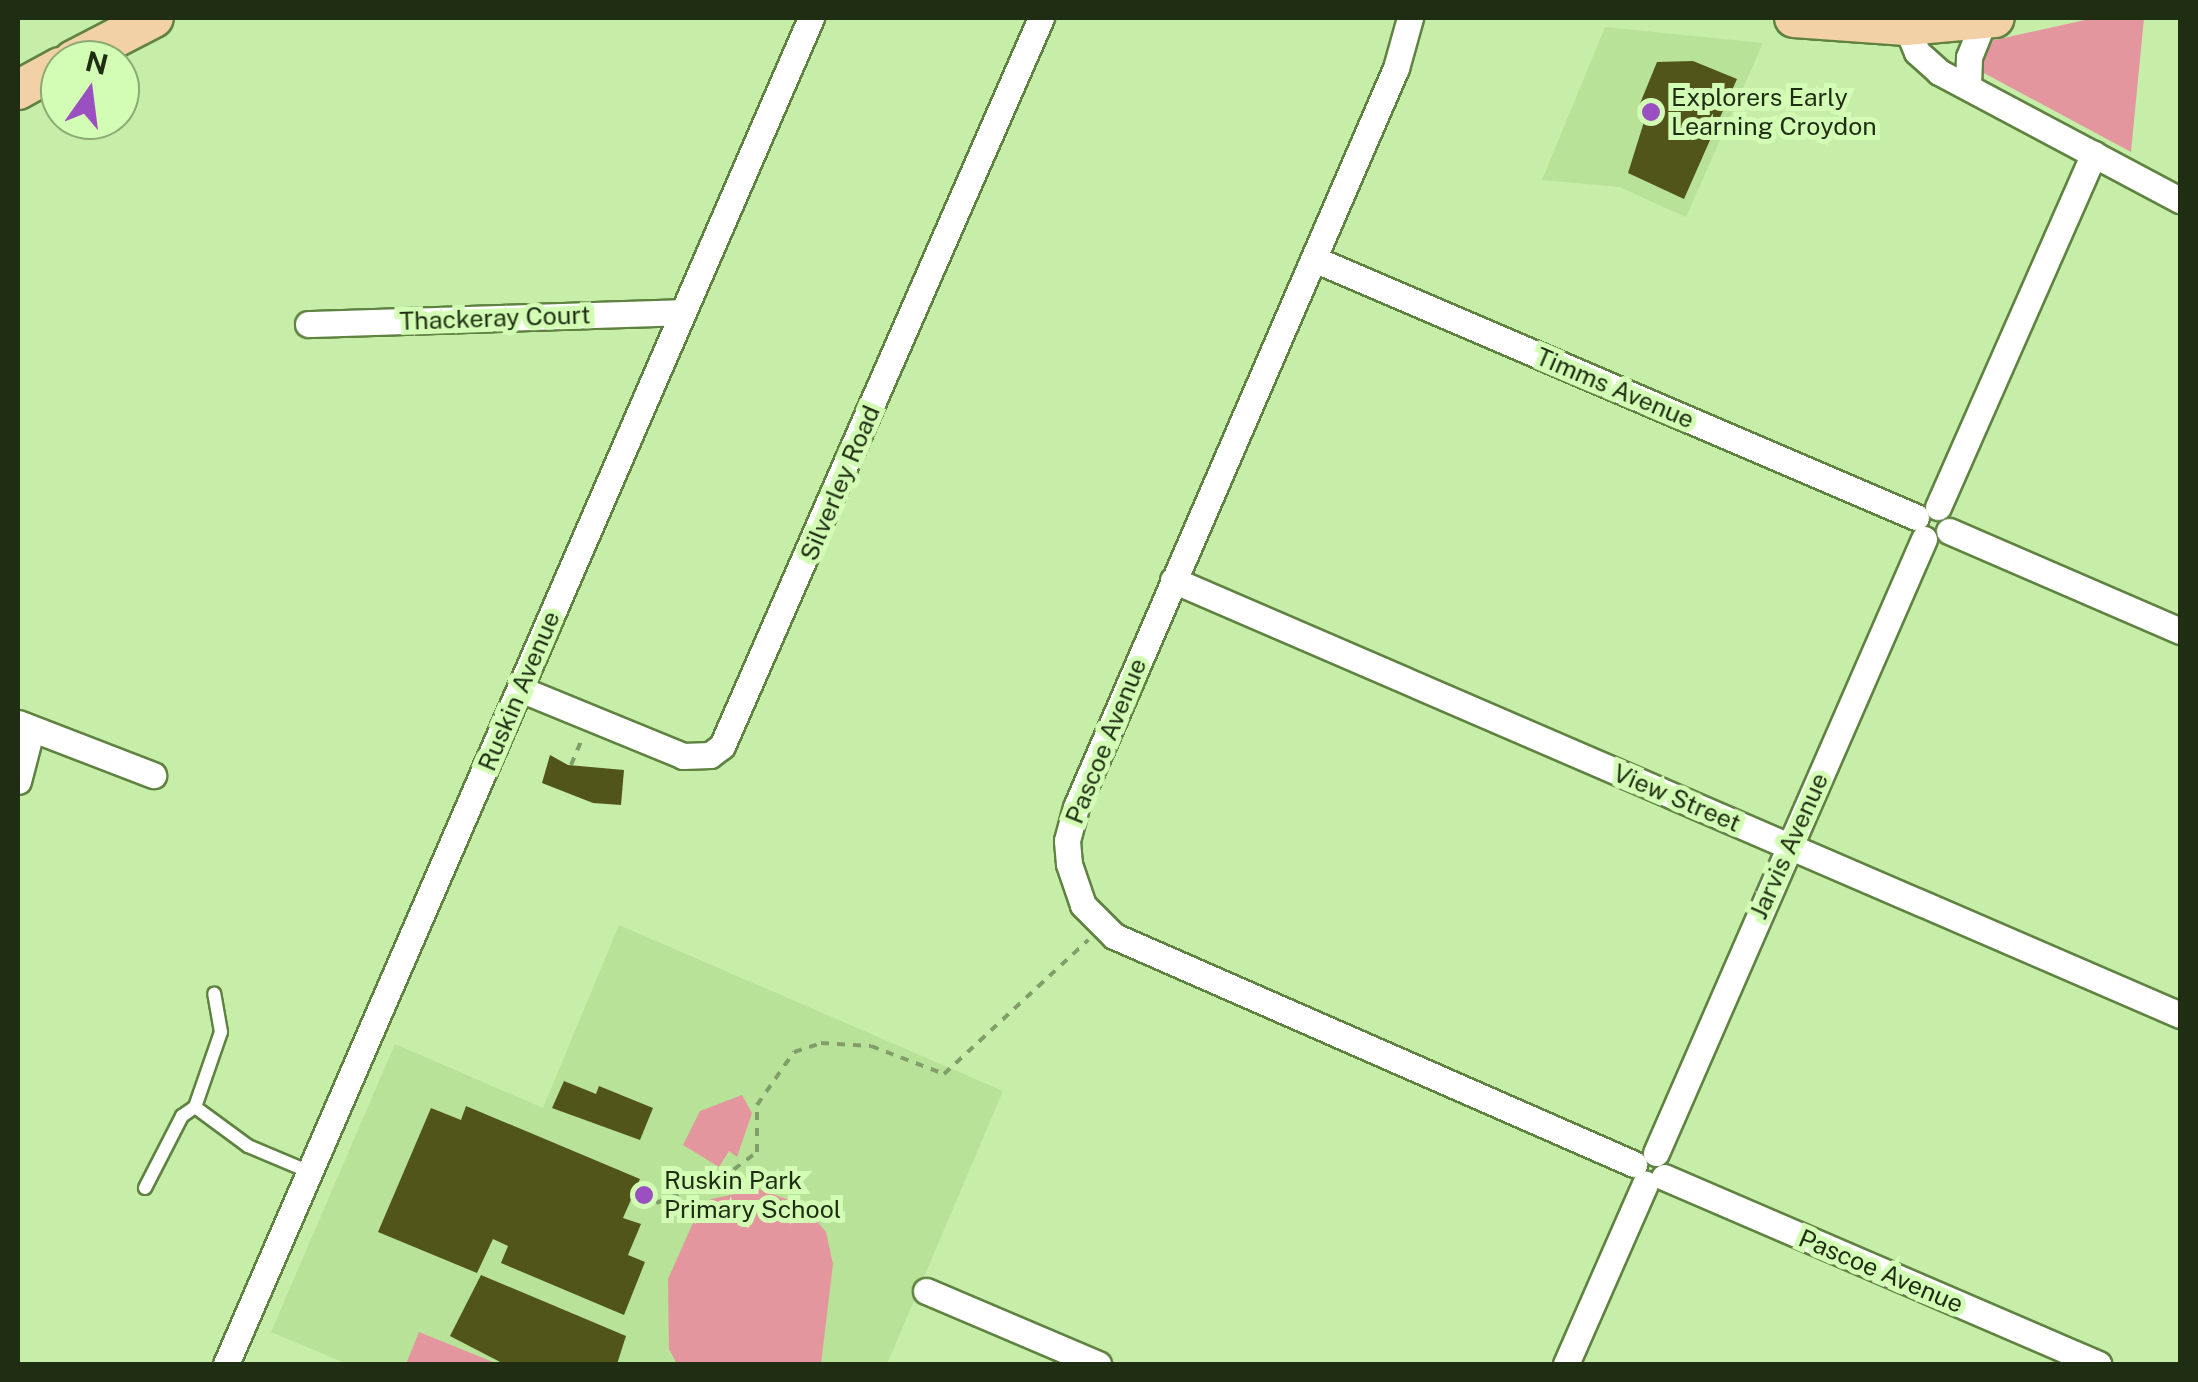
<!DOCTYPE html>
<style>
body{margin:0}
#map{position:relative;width:2198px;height:1382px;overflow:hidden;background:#c6eea8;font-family:"Public Sans",sans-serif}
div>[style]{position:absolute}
.built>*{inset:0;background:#b7e297}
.green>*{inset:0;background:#e4969f}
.building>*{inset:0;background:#525519}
.path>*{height:4px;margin-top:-2px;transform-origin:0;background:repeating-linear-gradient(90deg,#819e6a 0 8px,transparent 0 16px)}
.roads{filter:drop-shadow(2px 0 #5f8241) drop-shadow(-2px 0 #5f8241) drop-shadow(0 2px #5f8241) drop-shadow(0 -2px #5f8241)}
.service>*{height:12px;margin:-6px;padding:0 6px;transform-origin:6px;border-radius:6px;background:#fff}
.minor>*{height:25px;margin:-12.5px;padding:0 12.5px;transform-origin:12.5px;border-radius:12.5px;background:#fff}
.primary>*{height:38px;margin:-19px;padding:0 19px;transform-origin:19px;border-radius:19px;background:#f2d1a6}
.dots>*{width:28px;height:28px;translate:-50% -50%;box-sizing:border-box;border:5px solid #d3fcb5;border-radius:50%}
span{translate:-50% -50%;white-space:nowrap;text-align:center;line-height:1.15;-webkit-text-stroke:10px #d3fcb5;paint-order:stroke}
.poi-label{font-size:25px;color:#1f2e13}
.left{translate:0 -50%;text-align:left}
.street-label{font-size:25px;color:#1f2e13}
.frame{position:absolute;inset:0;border:20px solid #1f2e13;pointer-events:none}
.north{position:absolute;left:40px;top:40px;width:100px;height:100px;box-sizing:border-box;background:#d3fcb5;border:2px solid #8baa74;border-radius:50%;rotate:14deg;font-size:28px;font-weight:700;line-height:40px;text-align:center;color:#1f2e13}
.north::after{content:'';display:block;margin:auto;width:35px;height:45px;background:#9b50c2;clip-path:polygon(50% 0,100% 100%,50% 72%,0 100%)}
</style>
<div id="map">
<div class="built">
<div style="clip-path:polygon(1605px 27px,1763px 43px,1686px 217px,1619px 187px,1542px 180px)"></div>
<div style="clip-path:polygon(619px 925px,1003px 1091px,887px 1364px,347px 1364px,271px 1332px,395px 1044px,543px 1108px)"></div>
</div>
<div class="green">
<div style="clip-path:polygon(2094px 18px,2144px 18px,2131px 152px,1982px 72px,1979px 56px,1990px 41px)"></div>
<div style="clip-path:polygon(742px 1095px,752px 1113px,737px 1157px,729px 1151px,719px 1167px,683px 1145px,700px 1111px)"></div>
<div style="clip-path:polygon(760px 1189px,804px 1206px,826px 1232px,833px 1264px,821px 1364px,677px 1364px,669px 1349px,668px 1279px,697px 1214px,711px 1199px)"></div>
<div style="clip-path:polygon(419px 1332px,498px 1364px,406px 1364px)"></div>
</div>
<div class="building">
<div style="clip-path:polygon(1693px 61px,1737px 79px,1684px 199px,1628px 173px,1648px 109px,1639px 106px,1657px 62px)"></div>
<div style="clip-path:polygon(550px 755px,568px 765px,624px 770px,621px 805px,593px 803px,542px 783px)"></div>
<div style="clip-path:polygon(564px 1081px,596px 1094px,599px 1086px,653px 1108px,640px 1140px,552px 1108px)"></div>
<div style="clip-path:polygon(466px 1106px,640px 1179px,623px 1218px,641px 1224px,628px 1255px,645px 1262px,624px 1315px,501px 1263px,508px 1246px,493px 1239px,477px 1273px,378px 1232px,431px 1108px,461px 1120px)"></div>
<div style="clip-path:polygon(481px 1275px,626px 1336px,617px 1364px,504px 1364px,450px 1336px)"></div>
</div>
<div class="path">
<div style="left:571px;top:765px;width:30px;rotate:-67deg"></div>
<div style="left:656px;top:1203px;width:69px;rotate:-20.3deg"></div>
<div style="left:721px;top:1179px;width:45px;rotate:-36.9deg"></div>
<div style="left:757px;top:1152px;width:47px;rotate:-90deg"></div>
<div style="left:757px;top:1105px;width:65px;rotate:-55.1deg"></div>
<div style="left:794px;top:1052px;width:28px;rotate:-18deg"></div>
<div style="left:821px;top:1043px;width:50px;rotate:3.4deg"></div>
<div style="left:871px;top:1046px;width:78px;rotate:21deg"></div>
<div style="left:944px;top:1074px;width:197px;rotate:-42.9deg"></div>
</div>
<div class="roads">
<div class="service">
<div style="left:195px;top:1107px;width:66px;rotate:36.3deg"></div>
<div style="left:248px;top:1146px;width:67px;rotate:22.8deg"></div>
<div style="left:145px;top:1188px;width:81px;rotate:-62.8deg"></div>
<div style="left:182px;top:1116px;width:16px;rotate:-35deg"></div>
<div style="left:195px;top:1107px;width:79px;rotate:-70.9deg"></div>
<div style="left:221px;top:1032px;width:39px;rotate:-100deg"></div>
</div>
<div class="minor">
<div style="left:1410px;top:18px;width:52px;rotate:105.6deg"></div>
<div style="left:1396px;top:68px;width:805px;rotate:113.41deg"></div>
<div style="left:1076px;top:807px;width:35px;rotate:105deg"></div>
<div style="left:1067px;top:841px;width:23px;rotate:85deg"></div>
<div style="left:1069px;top:864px;width:43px;rotate:71.1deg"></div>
<div style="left:1083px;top:905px;width:44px;rotate:45deg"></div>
<div style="left:1114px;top:936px;width:568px;rotate:23.68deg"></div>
<div style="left:1906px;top:26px;width:28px;rotate:67deg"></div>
<div style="left:1917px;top:52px;width:30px;rotate:42deg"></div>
<div style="left:1939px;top:72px;width:273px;rotate:28deg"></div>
<div style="left:1968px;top:86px;width:29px;rotate:-88deg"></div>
<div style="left:1969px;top:57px;width:40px;rotate:-68deg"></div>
<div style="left:1314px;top:259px;width:655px;rotate:23.2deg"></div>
<div style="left:308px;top:324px;width:375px;rotate:-1.8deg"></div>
<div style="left:1938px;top:507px;width:386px;rotate:-66.2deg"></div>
<div style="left:1949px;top:531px;width:252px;rotate:23.4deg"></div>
<div style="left:1173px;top:580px;width:1097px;rotate:23.36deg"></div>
<div style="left:520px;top:689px;width:176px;rotate:22.3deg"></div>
<div style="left:683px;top:756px;width:27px;rotate:-2deg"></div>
<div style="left:710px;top:755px;width:15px;rotate:-37deg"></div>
<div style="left:722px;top:746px;width:795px;rotate:-66.34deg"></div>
<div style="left:18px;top:723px;width:145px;rotate:21.1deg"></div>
<div style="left:18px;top:781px;width:52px;rotate:-75.4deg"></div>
<div style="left:1656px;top:1153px;width:670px;rotate:-66.42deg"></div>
<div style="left:1664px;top:1177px;width:473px;rotate:23.3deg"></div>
<div style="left:926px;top:1291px;width:187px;rotate:23deg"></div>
<div style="left:226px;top:1364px;width:1468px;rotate:-66.51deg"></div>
<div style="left:1566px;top:1364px;width:197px;rotate:-66.3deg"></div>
</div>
<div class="primary">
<div style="left:1794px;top:18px;width:112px;rotate:4.1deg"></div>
<div style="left:1906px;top:26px;width:89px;rotate:-5.1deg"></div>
<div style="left:73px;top:60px;width:91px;rotate:-27.4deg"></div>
<div style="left:18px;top:90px;width:48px;rotate:-28.7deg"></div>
</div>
</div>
<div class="dots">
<div style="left:1651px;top:112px;background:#9b50c2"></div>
<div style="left:644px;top:1195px;background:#9b50c2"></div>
</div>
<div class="poi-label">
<span class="left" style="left:1671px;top:112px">Explorers Early<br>Learning Croydon</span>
<span class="left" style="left:664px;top:1195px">Ruskin Park<br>Primary School</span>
</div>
<div class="street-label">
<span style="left:495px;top:318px;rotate:-2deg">Thackeray Court</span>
<span style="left:1615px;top:388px;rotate:23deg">Timms Avenue</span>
<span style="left:840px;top:483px;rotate:-67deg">Silverley Road</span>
<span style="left:519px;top:691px;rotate:-67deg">Ruskin Avenue</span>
<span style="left:1106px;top:741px;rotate:-68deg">Pascoe Avenue</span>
<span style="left:1677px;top:798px;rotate:23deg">View Street</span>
<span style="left:1789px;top:846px;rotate:-66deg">Jarvis Avenue</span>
<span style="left:1881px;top:1271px;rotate:23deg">Pascoe Avenue</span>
</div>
<div class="frame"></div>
<div class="north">N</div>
</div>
